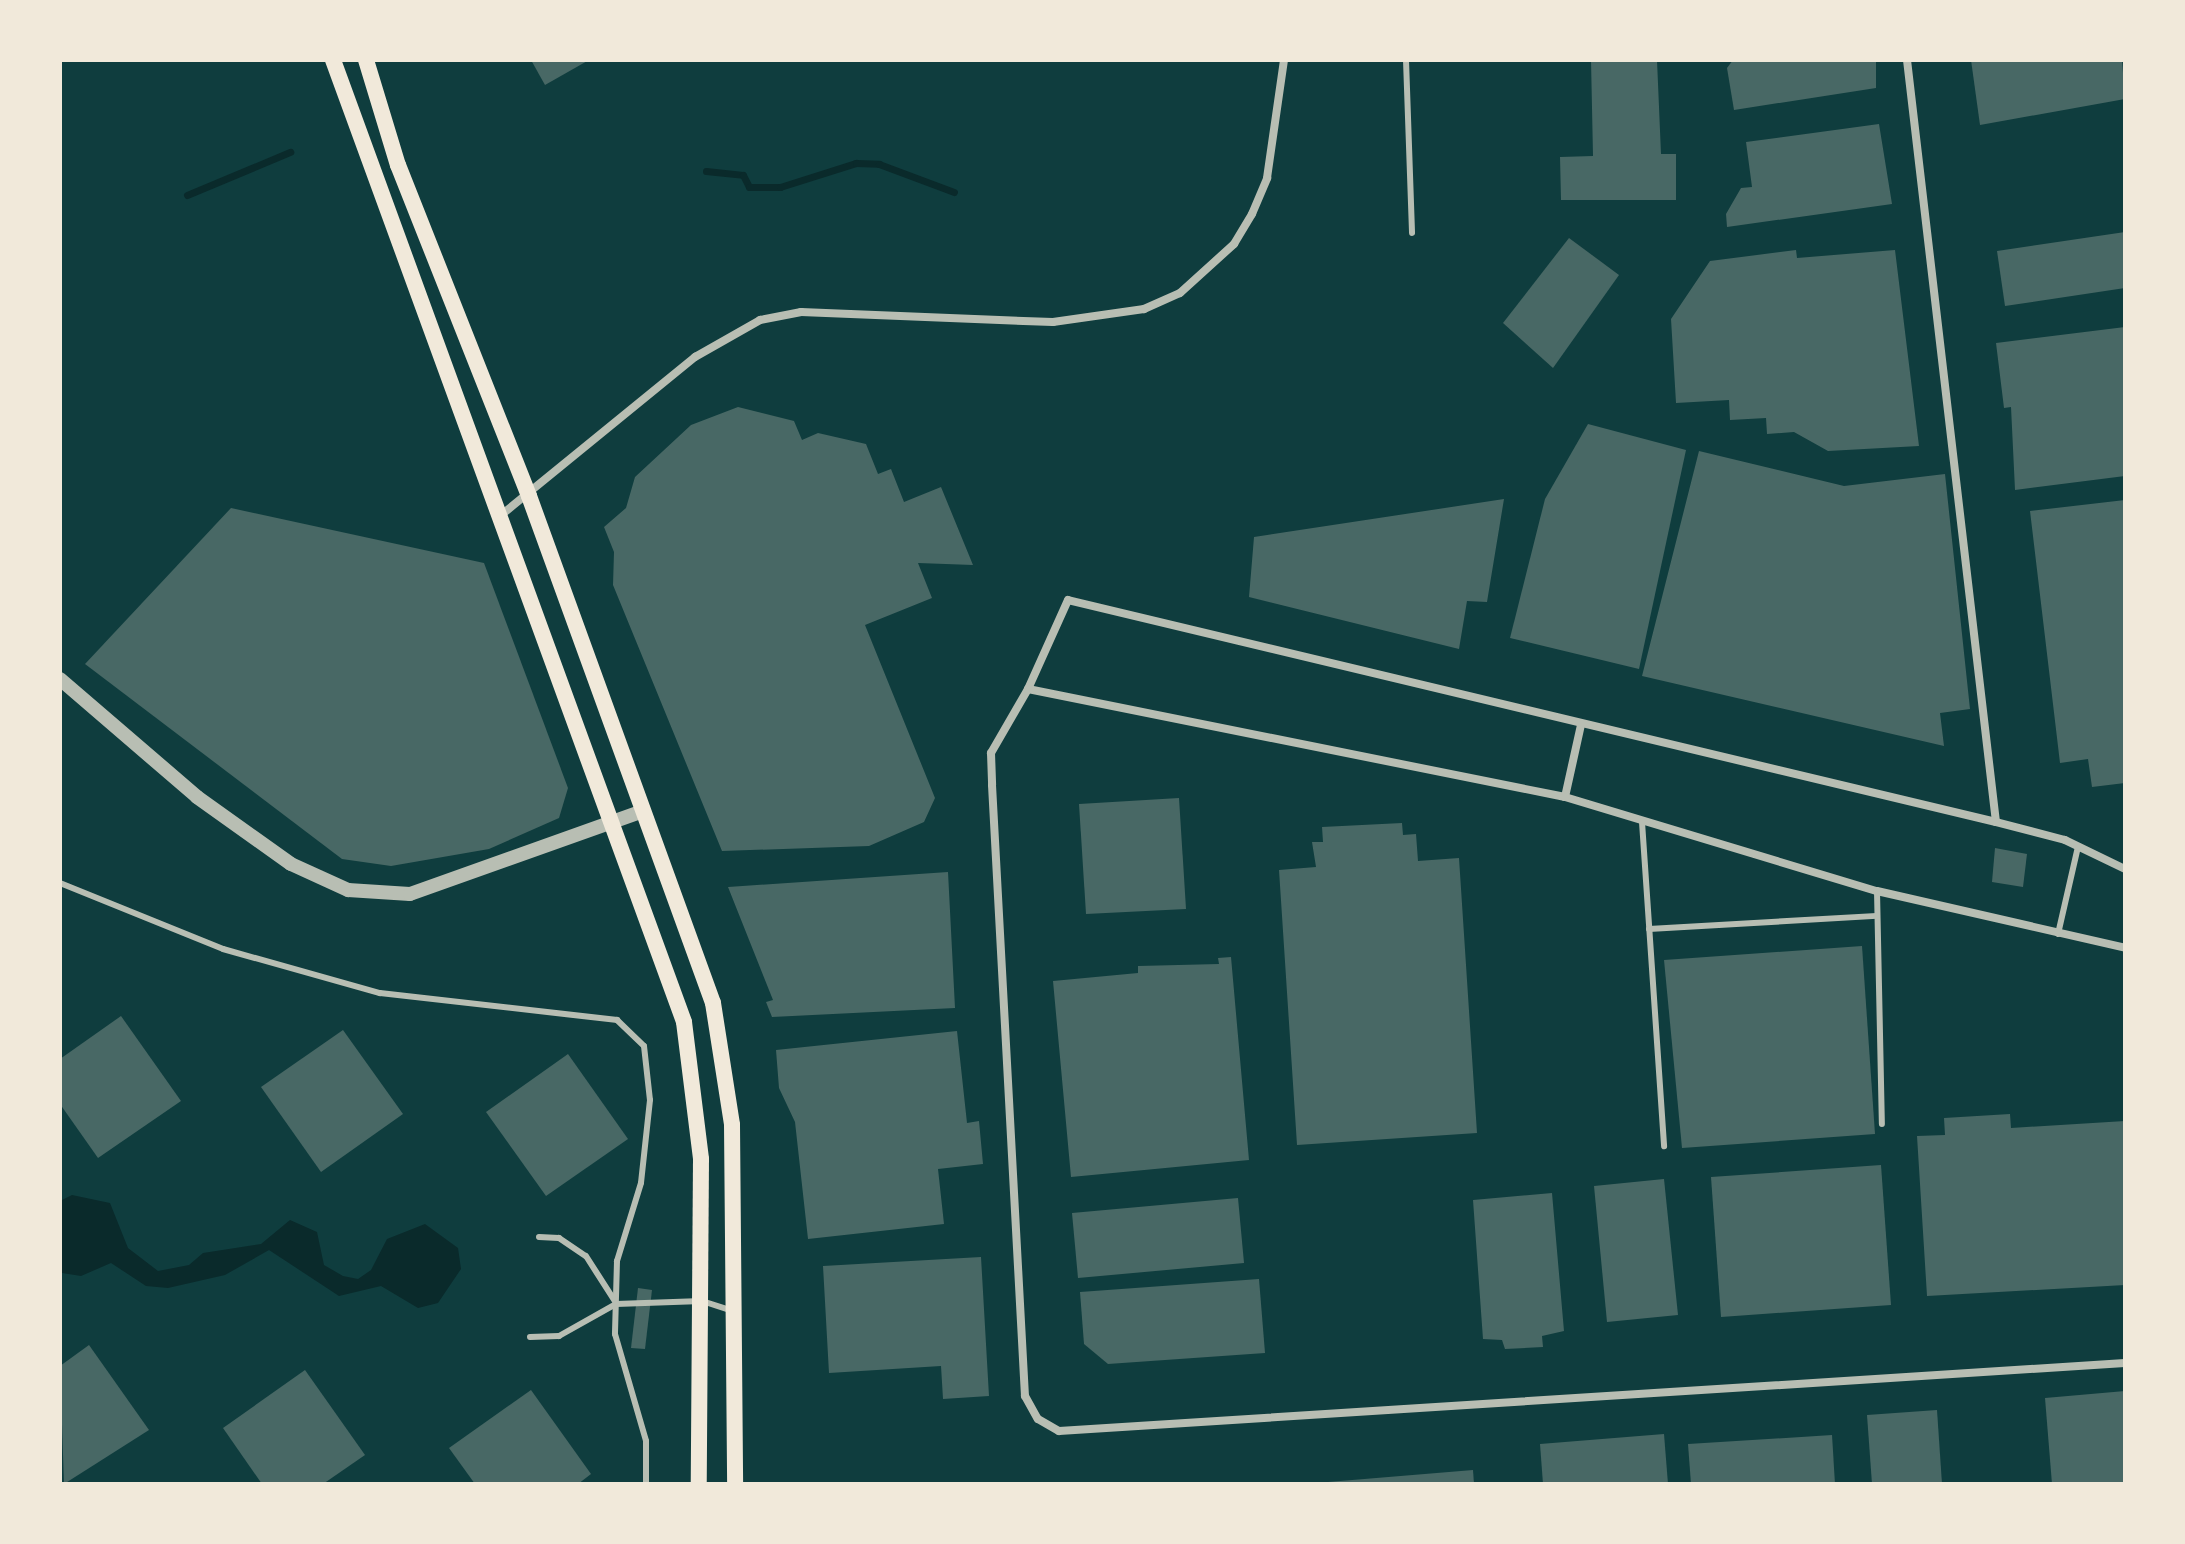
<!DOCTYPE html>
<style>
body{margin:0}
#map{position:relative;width:2185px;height:1544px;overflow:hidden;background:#0f3d3e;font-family:Barlow,sans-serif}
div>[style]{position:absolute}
.water>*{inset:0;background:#0a2a2b}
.stream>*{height:7px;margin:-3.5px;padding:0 3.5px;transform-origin:3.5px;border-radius:3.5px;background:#0a2a2b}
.building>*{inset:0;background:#486865}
.service>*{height:6px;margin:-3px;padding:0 3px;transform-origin:3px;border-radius:3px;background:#b8beb3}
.minor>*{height:8px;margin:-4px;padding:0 4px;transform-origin:4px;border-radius:4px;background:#b8beb3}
.tertiary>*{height:14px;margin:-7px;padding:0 7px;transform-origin:7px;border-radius:7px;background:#b8beb3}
.secondary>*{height:16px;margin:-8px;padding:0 8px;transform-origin:8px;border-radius:8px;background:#f1e9da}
span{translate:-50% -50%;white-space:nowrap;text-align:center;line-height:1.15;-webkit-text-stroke:8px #f1e9da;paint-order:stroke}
.frame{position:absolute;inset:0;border:62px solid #f1e9da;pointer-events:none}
</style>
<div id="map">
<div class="water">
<div style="clip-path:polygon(72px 1195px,110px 1203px,128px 1248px,158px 1271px,189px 1265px,203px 1253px,261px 1244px,290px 1220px,317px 1232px,324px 1265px,343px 1276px,358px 1279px,371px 1270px,387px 1239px,425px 1224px,458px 1248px,461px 1269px,438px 1303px,418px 1308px,381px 1286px,339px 1296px,269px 1250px,225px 1275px,168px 1288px,146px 1286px,111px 1263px,81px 1276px,62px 1273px,60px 1201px)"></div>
</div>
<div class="stream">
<div style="left:706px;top:171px;width:37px;rotate:6deg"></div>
<div style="left:743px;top:175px;width:13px;rotate:63deg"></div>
<div style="left:749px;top:187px;width:31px"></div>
<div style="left:780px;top:187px;width:80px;rotate:-17.5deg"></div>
<div style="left:856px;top:163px;width:23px;rotate:2deg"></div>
<div style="left:879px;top:164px;width:80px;rotate:20.5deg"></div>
<div style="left:187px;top:195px;width:112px;rotate:-22.7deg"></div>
</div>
<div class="building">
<div style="clip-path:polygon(531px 60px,589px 60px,545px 85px)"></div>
<div style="clip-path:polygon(1591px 60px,1657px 60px,1661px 154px,1676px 154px,1676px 200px,1561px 200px,1560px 157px,1593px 156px)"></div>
<div style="clip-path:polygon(1733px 60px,1876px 60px,1876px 88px,1734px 110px,1727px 68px)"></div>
<div style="clip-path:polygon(1971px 60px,2122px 60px,2125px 99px,1980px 125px)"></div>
<div style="clip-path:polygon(1879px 124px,1892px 204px,1727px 227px,1726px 214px,1741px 188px,1752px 187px,1746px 142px)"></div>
<div style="clip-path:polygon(2125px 232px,2125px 288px,2005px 306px,1997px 251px)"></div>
<div style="clip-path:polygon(1569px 238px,1619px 275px,1553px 368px,1503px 323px)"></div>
<div style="clip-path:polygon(1796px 250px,1797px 258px,1895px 250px,1919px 446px,1828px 451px,1794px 432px,1767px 434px,1766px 418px,1730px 420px,1729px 400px,1676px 403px,1671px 319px,1710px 261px)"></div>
<div style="clip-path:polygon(2125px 327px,2125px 476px,2015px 490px,2011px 407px,2004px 408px,1996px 343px)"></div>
<div style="clip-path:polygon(738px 407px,794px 421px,802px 440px,818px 433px,866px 444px,878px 474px,891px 469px,904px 502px,941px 487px,973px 565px,918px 563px,932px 598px,865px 625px,935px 798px,924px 822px,869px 846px,722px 851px,613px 585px,614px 552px,604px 527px,626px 508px,635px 477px,691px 425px)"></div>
<div style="clip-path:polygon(1588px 424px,1686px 450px,1639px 669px,1510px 638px,1545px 499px)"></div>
<div style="clip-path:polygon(1699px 451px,1844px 486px,1945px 474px,1970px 709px,1940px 713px,1944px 746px,1642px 676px)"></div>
<div style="clip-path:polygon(1504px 499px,1487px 602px,1467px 601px,1459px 649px,1249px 597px,1254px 537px)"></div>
<div style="clip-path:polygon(2125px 500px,2125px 783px,2092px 787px,2088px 759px,2060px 763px,2030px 511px)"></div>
<div style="clip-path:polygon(231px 508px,484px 563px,568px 788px,559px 818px,489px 849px,391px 866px,342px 859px,85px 664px)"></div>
<div style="clip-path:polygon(1179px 798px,1186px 909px,1086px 914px,1079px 804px)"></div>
<div style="clip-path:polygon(1402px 823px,1403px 835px,1416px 834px,1418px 861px,1459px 858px,1477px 1133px,1297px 1145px,1279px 870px,1316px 867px,1312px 842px,1323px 842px,1322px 827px)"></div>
<div style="clip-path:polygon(1995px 848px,2027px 854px,2023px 887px,1992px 882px)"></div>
<div style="clip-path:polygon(948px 872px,955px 1008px,772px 1017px,766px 1002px,773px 1000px,728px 887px)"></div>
<div style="clip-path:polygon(1862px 946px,1875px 1134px,1682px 1148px,1664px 960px)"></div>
<div style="clip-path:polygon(1231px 957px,1249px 1160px,1071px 1177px,1053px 981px,1138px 973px,1138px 966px,1219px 964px,1218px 958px)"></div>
<div style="clip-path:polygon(121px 1016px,181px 1101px,98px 1158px,60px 1104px,60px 1059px)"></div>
<div style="clip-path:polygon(343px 1030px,403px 1114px,321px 1172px,261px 1087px)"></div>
<div style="clip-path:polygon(957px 1031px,967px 1123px,979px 1121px,983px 1164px,938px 1169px,944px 1224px,808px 1239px,795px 1122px,779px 1088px,776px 1050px)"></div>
<div style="clip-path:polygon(568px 1054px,628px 1139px,546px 1196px,486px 1112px)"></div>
<div style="clip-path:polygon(2010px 1114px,2011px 1128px,2125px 1121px,2125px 1285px,1927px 1296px,1917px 1136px,1945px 1135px,1944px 1118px)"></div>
<div style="clip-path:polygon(1881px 1165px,1891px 1305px,1721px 1317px,1711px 1177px)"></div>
<div style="clip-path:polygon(1664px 1179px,1678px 1315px,1607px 1322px,1594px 1186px)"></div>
<div style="clip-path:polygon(1552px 1193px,1564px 1331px,1542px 1336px,1543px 1347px,1505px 1349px,1502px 1340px,1483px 1339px,1473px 1200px)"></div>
<div style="clip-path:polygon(1238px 1198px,1244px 1263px,1078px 1278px,1072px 1213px)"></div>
<div style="clip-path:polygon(981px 1257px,989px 1396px,943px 1399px,941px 1366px,829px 1373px,823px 1266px)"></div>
<div style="clip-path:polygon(1259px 1279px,1265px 1353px,1108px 1364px,1084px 1344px,1080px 1292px)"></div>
<div style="clip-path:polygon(638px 1288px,652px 1290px,645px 1349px,631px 1348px)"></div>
<div style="clip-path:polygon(89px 1345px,149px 1430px,64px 1484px,60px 1366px)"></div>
<div style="clip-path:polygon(305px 1370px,365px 1455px,323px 1484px,262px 1484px,223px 1428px)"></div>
<div style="clip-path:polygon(531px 1390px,591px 1474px,578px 1484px,475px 1484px,449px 1448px)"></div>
<div style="clip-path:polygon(2125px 1391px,2125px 1484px,2052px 1484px,2045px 1398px)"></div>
<div style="clip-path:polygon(1937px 1410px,1942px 1484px,1872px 1484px,1867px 1415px)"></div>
<div style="clip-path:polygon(1664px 1434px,1668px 1484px,1543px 1484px,1540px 1444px)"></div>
<div style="clip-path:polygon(1832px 1435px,1835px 1484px,1691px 1484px,1688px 1444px)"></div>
<div style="clip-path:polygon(1473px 1470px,1474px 1484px,1328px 1484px,1328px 1482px)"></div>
</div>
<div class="service">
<div style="left:1406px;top:60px;width:173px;rotate:88deg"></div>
<div style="left:1642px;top:822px;width:325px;rotate:86.1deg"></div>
<div style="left:60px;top:883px;width:176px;rotate:22deg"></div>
<div style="left:223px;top:949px;width:163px;rotate:15.7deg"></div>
<div style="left:380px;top:993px;width:239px;rotate:6.5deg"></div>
<div style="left:617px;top:1020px;width:37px;rotate:44deg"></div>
<div style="left:644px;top:1046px;width:54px;rotate:83.7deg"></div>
<div style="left:650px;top:1100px;width:83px;rotate:96.2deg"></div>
<div style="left:641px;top:1183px;width:82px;rotate:107.1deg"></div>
<div style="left:617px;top:1261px;width:73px;rotate:91.6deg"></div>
<div style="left:615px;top:1334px;width:111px;rotate:73.8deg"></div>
<div style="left:646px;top:1441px;width:43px;rotate:90deg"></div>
<div style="left:1877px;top:891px;width:233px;rotate:88.8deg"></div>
<div style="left:1649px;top:929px;width:228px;rotate:-3.3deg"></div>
<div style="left:2058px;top:934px;width:89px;rotate:-77.1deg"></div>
<div style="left:539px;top:1237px;width:20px;rotate:3deg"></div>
<div style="left:559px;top:1238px;width:32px;rotate:34deg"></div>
<div style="left:586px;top:1256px;width:56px;rotate:57.4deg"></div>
<div style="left:530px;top:1337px;width:29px;rotate:-2deg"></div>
<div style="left:559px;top:1336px;width:65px;rotate:-29.3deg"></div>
<div style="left:616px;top:1304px;width:86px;rotate:-2deg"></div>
<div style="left:702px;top:1301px;width:33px;rotate:18deg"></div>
</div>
<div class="minor">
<div style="left:1907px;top:60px;width:767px;rotate:83.34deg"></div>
<div style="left:500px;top:516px;width:252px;rotate:-39.2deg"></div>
<div style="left:695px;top:357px;width:75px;rotate:-29.6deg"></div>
<div style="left:760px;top:320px;width:42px;rotate:-11deg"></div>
<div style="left:801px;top:312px;width:252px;rotate:2.3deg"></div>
<div style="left:1053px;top:322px;width:92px;rotate:-8.1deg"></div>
<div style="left:1144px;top:309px;width:39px;rotate:-24deg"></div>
<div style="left:1180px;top:293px;width:73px;rotate:-42.2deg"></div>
<div style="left:1234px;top:244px;width:35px;rotate:-59deg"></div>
<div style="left:1252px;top:214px;width:39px;rotate:-67deg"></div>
<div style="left:1267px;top:178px;width:119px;rotate:-81.8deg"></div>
<div style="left:1028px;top:689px;width:74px;rotate:120deg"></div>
<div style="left:991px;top:753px;width:32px;rotate:88deg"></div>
<div style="left:992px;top:785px;width:612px;rotate:86.91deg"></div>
<div style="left:1025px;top:1396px;width:26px;rotate:61deg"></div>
<div style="left:1038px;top:1419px;width:24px;rotate:30deg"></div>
<div style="left:1059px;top:1431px;width:1068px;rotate:-3.65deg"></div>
<div style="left:1565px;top:797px;width:74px;rotate:-77.5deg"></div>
<div style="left:2125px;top:869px;width:67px;rotate:-154.2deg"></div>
<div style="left:2065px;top:840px;width:71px;rotate:-165.4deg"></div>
<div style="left:1996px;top:822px;width:954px;rotate:-166.55deg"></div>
<div style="left:1068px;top:600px;width:98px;rotate:114.2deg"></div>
<div style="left:1028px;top:689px;width:548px;rotate:11.37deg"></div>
<div style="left:1565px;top:797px;width:326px;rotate:16.8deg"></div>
<div style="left:1877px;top:891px;width:254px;rotate:12.9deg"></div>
</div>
<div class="tertiary">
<div style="left:60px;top:679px;width:181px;rotate:40.7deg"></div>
<div style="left:197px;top:797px;width:115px;rotate:35.5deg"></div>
<div style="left:291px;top:864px;width:63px;rotate:24.5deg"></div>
<div style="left:348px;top:890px;width:62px;rotate:3.7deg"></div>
<div style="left:410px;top:894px;width:247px;rotate:-19.6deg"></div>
</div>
<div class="secondary">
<div style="left:333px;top:60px;width:1024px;rotate:69.95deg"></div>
<div style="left:684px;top:1022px;width:138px;rotate:82.9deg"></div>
<div style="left:701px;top:1159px;width:325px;rotate:90.4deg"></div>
<div style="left:366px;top:60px;width:110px;rotate:73.1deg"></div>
<div style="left:398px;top:165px;width:356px;rotate:68.4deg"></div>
<div style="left:529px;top:496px;width:539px;rotate:70.05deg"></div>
<div style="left:713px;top:1003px;width:123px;rotate:81.1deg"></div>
<div style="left:732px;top:1125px;width:359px;rotate:89.5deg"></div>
</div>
<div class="frame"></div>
</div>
